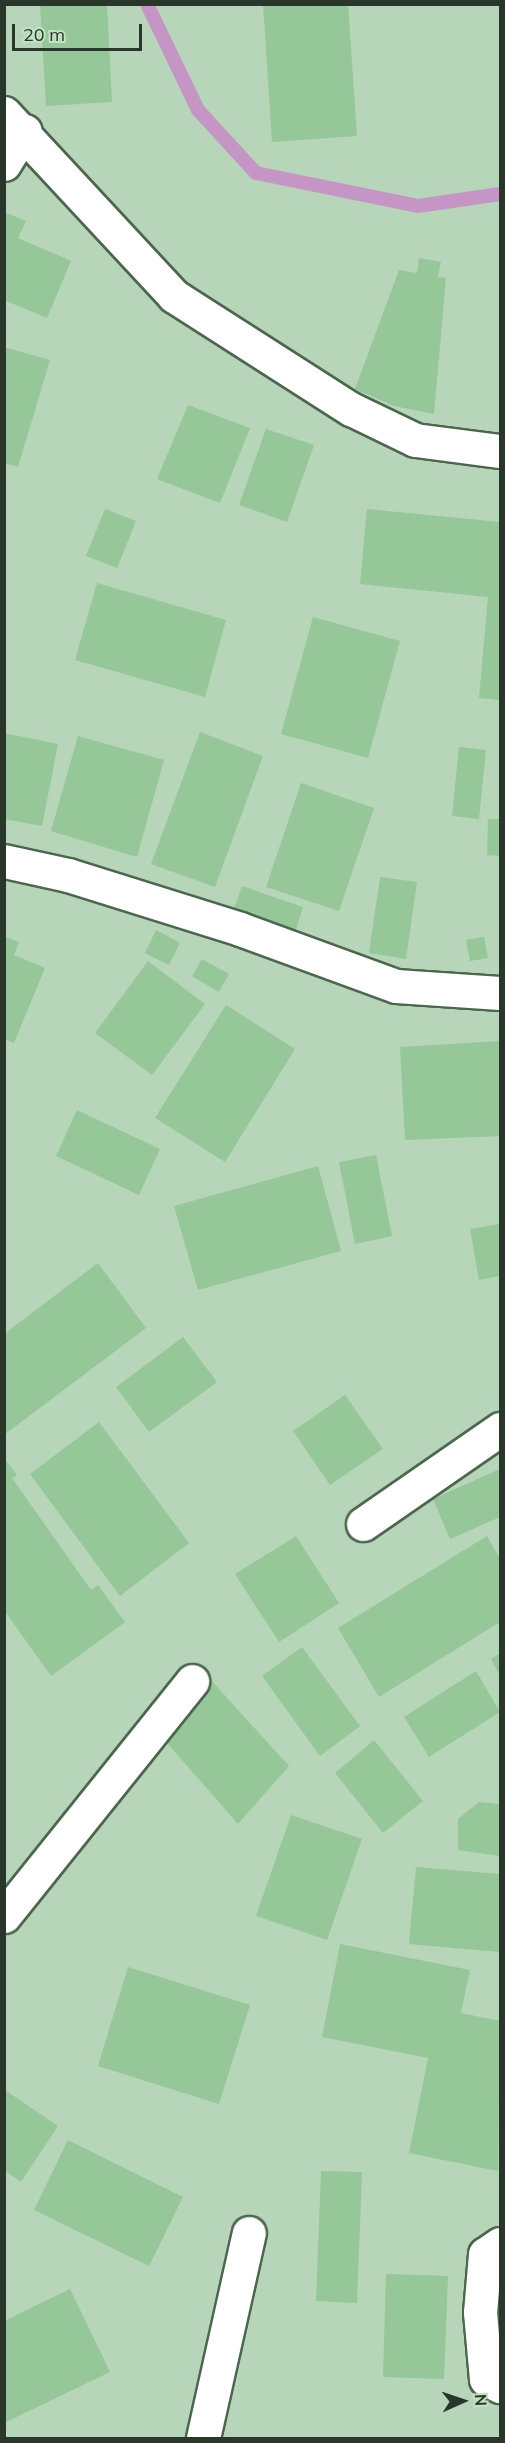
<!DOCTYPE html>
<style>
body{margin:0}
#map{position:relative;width:505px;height:2443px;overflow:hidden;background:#b7d5b8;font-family:Mulish,sans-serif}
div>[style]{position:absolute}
.stream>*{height:14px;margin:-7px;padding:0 7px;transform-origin:7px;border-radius:7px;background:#c596c5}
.building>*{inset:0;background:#95c798}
.roads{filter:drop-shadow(2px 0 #4c674e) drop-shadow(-2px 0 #4c674e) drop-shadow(0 2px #4c674e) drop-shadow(0 -2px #4c674e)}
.minor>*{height:33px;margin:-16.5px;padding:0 16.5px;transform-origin:16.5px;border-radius:16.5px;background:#fff}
span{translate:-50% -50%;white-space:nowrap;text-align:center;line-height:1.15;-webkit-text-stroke:4.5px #c3e2c5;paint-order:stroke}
.frame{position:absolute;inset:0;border:6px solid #29362a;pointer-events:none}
.north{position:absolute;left:433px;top:2371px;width:60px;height:60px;-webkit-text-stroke:4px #c3e2c5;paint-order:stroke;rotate:87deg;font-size:16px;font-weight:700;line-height:24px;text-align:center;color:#29362a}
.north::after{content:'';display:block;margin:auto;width:21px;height:27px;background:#29362a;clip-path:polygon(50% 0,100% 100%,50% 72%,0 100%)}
.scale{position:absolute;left:12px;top:24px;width:130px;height:27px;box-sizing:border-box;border:3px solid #29362a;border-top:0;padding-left:8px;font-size:18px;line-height:21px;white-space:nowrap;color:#29362a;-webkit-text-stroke:4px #c3e2c5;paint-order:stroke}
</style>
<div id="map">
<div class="stream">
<div style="left:147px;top:4px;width:118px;rotate:64.3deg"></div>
<div style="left:198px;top:110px;width:86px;rotate:47.4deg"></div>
<div style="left:256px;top:173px;width:165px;rotate:11.5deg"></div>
<div style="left:418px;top:206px;width:83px;rotate:-8.3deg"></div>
</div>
<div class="building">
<div style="clip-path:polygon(40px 4px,107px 4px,112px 102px,46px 106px)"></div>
<div style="clip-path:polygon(263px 4px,348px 4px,357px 136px,272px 142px)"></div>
<div style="clip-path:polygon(4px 212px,26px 221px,18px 238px,71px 261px,47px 318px,4px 300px)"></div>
<div style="clip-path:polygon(419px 258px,441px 262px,438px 277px,446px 278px,434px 414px,394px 406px,355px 389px,399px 270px,417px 273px)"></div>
<div style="clip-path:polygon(4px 347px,50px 360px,18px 467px,4px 463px)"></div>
<div style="clip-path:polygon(188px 405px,250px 428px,220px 503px,157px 479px)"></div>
<div style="clip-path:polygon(266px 429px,314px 445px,287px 522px,239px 505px)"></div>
<div style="clip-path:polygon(105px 509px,136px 521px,117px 568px,86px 556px)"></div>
<div style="clip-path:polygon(367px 509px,500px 522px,500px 700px,479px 698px,488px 597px,360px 584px)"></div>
<div style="clip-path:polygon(97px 583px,226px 620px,205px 697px,75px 660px)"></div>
<div style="clip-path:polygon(313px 617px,400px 641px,368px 758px,281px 734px)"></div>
<div style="clip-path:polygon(200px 732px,263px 756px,215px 887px,151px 864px)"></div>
<div style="clip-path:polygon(4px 733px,58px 744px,42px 826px,4px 819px)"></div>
<div style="clip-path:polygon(78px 736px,164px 760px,137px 857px,51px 831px)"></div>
<div style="clip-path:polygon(459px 747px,486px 750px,479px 819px,452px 816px)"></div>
<div style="clip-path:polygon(301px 783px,374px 808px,339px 911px,266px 887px)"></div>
<div style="clip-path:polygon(488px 819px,500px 819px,500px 856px,487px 855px)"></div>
<div style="clip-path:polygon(380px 877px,417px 882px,406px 959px,369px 953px)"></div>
<div style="clip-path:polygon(242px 886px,303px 907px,293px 939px,231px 917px)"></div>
<div style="clip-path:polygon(156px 930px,180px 943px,169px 965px,145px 953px)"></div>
<div style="clip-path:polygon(4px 936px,19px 942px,14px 955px,45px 968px,14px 1043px,4px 1039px)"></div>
<div style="clip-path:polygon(484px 937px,488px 958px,470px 961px,466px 940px)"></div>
<div style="clip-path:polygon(202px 959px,229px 974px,219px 992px,192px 976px)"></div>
<div style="clip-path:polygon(148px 961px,205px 1004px,152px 1075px,95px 1033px)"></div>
<div style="clip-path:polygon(226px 1005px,295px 1049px,225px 1162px,155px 1118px)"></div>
<div style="clip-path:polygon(500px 1041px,500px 1136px,405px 1140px,400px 1047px)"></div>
<div style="clip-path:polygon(77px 1110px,160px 1149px,139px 1195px,56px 1156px)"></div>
<div style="clip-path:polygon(376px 1155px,392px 1236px,355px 1244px,339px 1162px)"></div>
<div style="clip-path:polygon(318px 1166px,341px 1251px,198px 1290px,174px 1206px)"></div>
<div style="clip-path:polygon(500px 1224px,500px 1276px,479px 1280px,470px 1229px)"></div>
<div style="clip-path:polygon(98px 1263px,146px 1328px,4px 1435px,4px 1334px)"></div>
<div style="clip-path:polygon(183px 1337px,217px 1382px,149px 1432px,116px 1387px)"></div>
<div style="clip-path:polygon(345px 1395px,383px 1449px,330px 1485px,293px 1431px)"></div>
<div style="clip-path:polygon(99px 1422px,189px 1543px,120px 1596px,30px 1474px)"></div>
<div style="clip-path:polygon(4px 1458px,17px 1475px,12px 1478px,91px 1590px,98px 1585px,125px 1622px,51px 1676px,4px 1610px)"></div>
<div style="clip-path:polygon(500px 1469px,500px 1517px,450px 1539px,433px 1499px)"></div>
<div style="clip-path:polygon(296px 1536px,339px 1603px,279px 1642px,235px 1574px)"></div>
<div style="clip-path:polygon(487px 1536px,500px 1559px,500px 1622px,379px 1697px,338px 1628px)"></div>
<div style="clip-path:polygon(302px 1647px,360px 1726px,320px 1756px,262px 1676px)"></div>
<div style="clip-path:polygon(500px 1653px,500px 1676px,491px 1659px)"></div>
<div style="clip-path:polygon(476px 1671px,500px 1712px,429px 1757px,404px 1717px)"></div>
<div style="clip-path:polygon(210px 1679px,289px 1766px,238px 1824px,161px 1736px)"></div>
<div style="clip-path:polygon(374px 1740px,423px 1801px,383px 1833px,335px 1773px)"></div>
<div style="clip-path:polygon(479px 1802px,500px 1804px,500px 1856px,458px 1850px,458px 1819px)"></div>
<div style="clip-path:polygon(291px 1815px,362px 1839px,327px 1940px,256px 1916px)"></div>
<div style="clip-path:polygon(416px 1867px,500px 1874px,500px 1952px,409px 1944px)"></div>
<div style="clip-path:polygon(340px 1944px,470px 1970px,461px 2013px,500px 2021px,498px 2171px,409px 2153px,428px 2058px,322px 2037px)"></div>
<div style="clip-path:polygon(128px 1967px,250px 2005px,219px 2104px,98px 2066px)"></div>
<div style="clip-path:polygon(5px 2090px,58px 2126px,21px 2182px,5px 2171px)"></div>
<div style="clip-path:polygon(68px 2140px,183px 2197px,149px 2266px,34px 2210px)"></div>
<div style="clip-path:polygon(321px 2171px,362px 2172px,357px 2303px,316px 2301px)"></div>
<div style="clip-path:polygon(386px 2274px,448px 2276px,444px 2379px,383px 2377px)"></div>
<div style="clip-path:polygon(70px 2289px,110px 2372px,4px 2423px,4px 2321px)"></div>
</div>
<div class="roads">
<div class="minor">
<div style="left:4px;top:113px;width:250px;rotate:47.1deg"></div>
<div style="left:174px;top:296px;width:210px;rotate:32.6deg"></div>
<div style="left:351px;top:409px;width:71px;rotate:25.8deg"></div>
<div style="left:415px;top:440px;width:86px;rotate:7.4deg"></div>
<div style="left:4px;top:164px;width:39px;rotate:-58deg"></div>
<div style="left:4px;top:861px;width:66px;rotate:12.3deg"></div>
<div style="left:68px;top:875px;width:180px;rotate:17.4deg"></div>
<div style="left:240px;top:929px;width:166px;rotate:20.1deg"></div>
<div style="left:396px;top:986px;width:104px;rotate:3.9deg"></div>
<div style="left:363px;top:1524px;width:167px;rotate:-34.7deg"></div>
<div style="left:4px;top:1916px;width:301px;rotate:-51.3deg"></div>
<div style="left:500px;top:2244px;width:18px;rotate:146deg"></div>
<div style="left:485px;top:2254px;width:58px;rotate:94.9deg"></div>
<div style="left:480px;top:2312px;width:67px;rotate:84.9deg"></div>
<div style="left:486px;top:2379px;width:16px;rotate:27deg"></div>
<div style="left:203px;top:2438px;width:210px;rotate:-77.4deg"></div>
</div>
</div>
<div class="frame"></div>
<div class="north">N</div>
<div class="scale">20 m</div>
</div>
